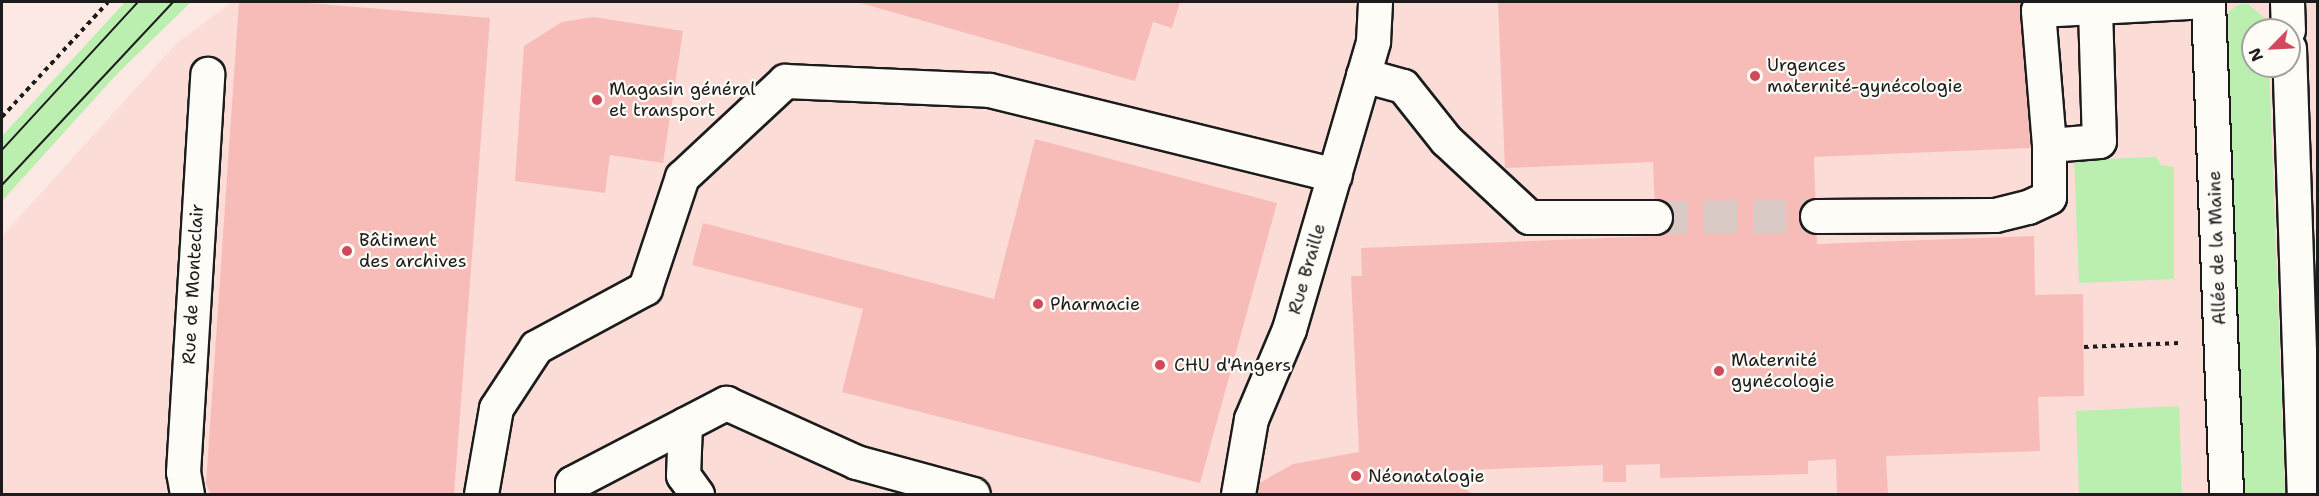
<!DOCTYPE html>
<meta charset="utf-8">
<style>
body{margin:0}
#map{position:relative;width:2319px;height:496px;overflow:hidden;background:#fce9e4;font-family:"Shantell Sans",sans-serif}
div>[style]{position:absolute}
.built>*{inset:0;background:#fbdcd7}
.green>*{inset:0;background:#baefb0}
.building>*{inset:0;background:#f8bcb8}
.minor-tunnel>*{height:33px;margin-top:-16.5px;transform-origin:0;background:repeating-linear-gradient(90deg,#dacac6 0 33px,transparent 0 49px)}
.path>*{height:4px;margin-top:-2px;transform-origin:0;background:repeating-linear-gradient(90deg,#1c1c1c 0 4.5px,transparent 0 9px)}
.roads{filter:drop-shadow(2px 0 #1c1c1c) drop-shadow(-2px 0 #1c1c1c) drop-shadow(0 2px #1c1c1c) drop-shadow(0 -2px #1c1c1c)}
.minor>*{height:33px;margin:-16.5px;padding:0 16.5px;transform-origin:16.5px;border-radius:16.5px;background:#fdfcf7}
.tram>*{height:1.5px;margin:-0.75px;padding:0 0.75px;transform-origin:0.75px;border-radius:0.75px;background:#1c1c1c}
.dots>*{width:16px;height:16px;translate:-50% -50%;box-sizing:border-box;border:3px solid #fdfcf7;border-radius:50%}
span{translate:-50% -50%;white-space:nowrap;text-align:center;line-height:1.15;-webkit-text-stroke:4.5px #fdfcf7;paint-order:stroke}
.poi-label{font-size:18px;color:#1c1c1c}
.left{translate:0 -50%;text-align:left}
.street-label{font-size:18px;color:#1c1c1c}
.frame{position:absolute;inset:0;border:3px solid #1c1c1c;pointer-events:none}
.north{position:absolute;left:2241px;top:18px;width:60px;height:60px;box-sizing:border-box;background:#fdfcf7;border:2px solid #a3a29f;border-radius:50%;rotate:246deg;font-size:16px;font-weight:700;line-height:24px;text-align:center;color:#1c1c1c}
.north::after{content:'';display:block;margin:auto;width:21px;height:27px;background:#d1495b;clip-path:polygon(50% 0,100% 100%,50% 72%,0 100%)}
</style>
<div id="map">
<div class="built">
<div style="clip-path:polygon(evenodd,232px 2px,2317px 2px,2317px 494px,2px 494px,2px 236px,177px 43px,232px 2px,2253px 30px,2289px 30px,2289px 66px,2253px 66px,2253px 30px)"></div>
</div>
<div class="green">
<div style="clip-path:polygon(125px 2px,191px 2px,116px 75px,2px 201px,2px 136px)"></div>
<div style="clip-path:polygon(2248px 4px,2267px 20px,2268px 30px,2253px 30px,2253px 66px,2269px 66px,2285px 494px,2239px 494px,2222px 18px,2237px 5px)"></div>
<div style="clip-path:polygon(2156px 157px,2161px 165px,2174px 167px,2174px 279px,2079px 283px,2074px 160px)"></div>
<div style="clip-path:polygon(2179px 406px,2182px 494px,2079px 494px,2076px 411px)"></div>
</div>
<div class="building">
<div style="clip-path:polygon(239px 2px,296px 2px,490px 18px,454px 494px,211px 494px,206px 484px)"></div>
<div style="clip-path:polygon(857px 2px,1180px 2px,1172px 28px,1153px 22px,1135px 81px)"></div>
<div style="clip-path:polygon(1498px 2px,2024px 2px,2030px 148px,1814px 157px,1817px 244px,2034px 236px,2035px 295px,2083px 294px,2084px 396px,2038px 397px,2040px 451px,1886px 456px,1888px 494px,1837px 494px,1836px 459px,1808px 461px,1808px 474px,1660px 478px,1660px 464px,1626px 465px,1626px 482px,1603px 482px,1603px 465px,1436px 471px,1473px 494px,1240px 494px,1293px 464px,1359px 452px,1351px 276px,1362px 276px,1361px 248px,1656px 236px,1653px 162px,1505px 168px)"></div>
<div style="clip-path:polygon(594px 17px,683px 31px,663px 163px,610px 155px,605px 193px,515px 181px,524px 46px,562px 22px)"></div>
<div style="clip-path:polygon(1035px 139px,1277px 203px,1200px 483px,842px 392px,863px 309px,692px 265px,703px 223px,994px 299px)"></div>
</div>
<div class="minor-tunnel">
<div style="left:1655px;top:217px;width:162px;rotate:-0.4deg"></div>
</div>
<div class="path">
<div style="left:2px;top:117px;width:156px;rotate:-47.3deg"></div>
<div style="left:2084px;top:347px;width:95px;rotate:-2.4deg"></div>
</div>
<div class="roads">
<div class="minor">
<div style="left:2208px;top:2px;width:492px;rotate:87.9deg"></div>
<div style="left:2287px;top:2px;width:28px;rotate:88deg"></div>
<div style="left:2095px;top:8px;width:133px;rotate:88.3deg"></div>
<div style="left:2099px;top:141px;width:50px;rotate:175.4deg"></div>
<div style="left:2049px;top:145px;width:135px;rotate:-94.7deg"></div>
<div style="left:2038px;top:10px;width:155px;rotate:-3deg"></div>
<div style="left:2289px;top:48px;width:446px;rotate:88.1deg"></div>
<div style="left:1363px;top:75px;width:41px;rotate:15.4deg"></div>
<div style="left:1403px;top:86px;width:69px;rotate:51.5deg"></div>
<div style="left:1446px;top:140px;width:113px;rotate:42.9deg"></div>
<div style="left:1529px;top:217px;width:126px"></div>
<div style="left:1817px;top:216px;width:178px;rotate:-0.3deg"></div>
<div style="left:1995px;top:215px;width:34px;rotate:-14deg"></div>
<div style="left:2028px;top:207px;width:23px;rotate:-25deg"></div>
<div style="left:2049px;top:197px;width:52px;rotate:-90deg"></div>
<div style="left:685px;top:424px;width:51px;rotate:92.2deg"></div>
<div style="left:683px;top:475px;width:24px;rotate:54deg"></div>
<div style="left:187px;top:494px;width:22px;rotate:-100deg"></div>
<div style="left:183px;top:472px;width:399px;rotate:-86.5deg"></div>
<div style="left:481px;top:494px;width:87px;rotate:-80.1deg"></div>
<div style="left:496px;top:408px;width:73px;rotate:-56.7deg"></div>
<div style="left:536px;top:347px;width:124px;rotate:-28.4deg"></div>
<div style="left:645px;top:288px;width:117px;rotate:-71.6deg"></div>
<div style="left:682px;top:177px;width:141px;rotate:-43deg"></div>
<div style="left:785px;top:81px;width:204px;rotate:2.5deg"></div>
<div style="left:989px;top:90px;width:356px;rotate:13.8deg"></div>
<div style="left:572px;top:494px;width:11px;rotate:-90deg"></div>
<div style="left:572px;top:483px;width:174px;rotate:-27.5deg"></div>
<div style="left:726px;top:403px;width:143px;rotate:24.4deg"></div>
<div style="left:856px;top:462px;width:121px;rotate:15.3deg"></div>
<div style="left:1238px;top:494px;width:76px;rotate:-80.2deg"></div>
<div style="left:1251px;top:419px;width:98px;rotate:-67.1deg"></div>
<div style="left:1289px;top:329px;width:300px;rotate:-73.7deg"></div>
<div style="left:1373px;top:41px;width:39px;rotate:-87deg"></div>
</div>
</div>
<div class="tram">
<div style="left:2px;top:150px;width:201px;rotate:-47.4deg"></div>
<div style="left:2px;top:185px;width:250px;rotate:-46.9deg"></div>
</div>
<div class="dots">
<div style="left:1755px;top:76px;background:#d1495b"></div>
<div style="left:597px;top:100px;background:#d1495b"></div>
<div style="left:347px;top:251px;background:#d1495b"></div>
<div style="left:1038px;top:304px;background:#d1495b"></div>
<div style="left:1160px;top:365px;background:#d1495b"></div>
<div style="left:1719px;top:371px;background:#d1495b"></div>
<div style="left:1356px;top:476px;background:#d1495b"></div>
</div>
<div class="poi-label">
<span class="left" style="left:1767px;top:76px">Urgences<br>maternité-gynécologie</span>
<span class="left" style="left:609px;top:100px">Magasin général<br>et transport</span>
<span class="left" style="left:359px;top:251px">Bâtiment<br>des archives</span>
<span class="left" style="left:1050px;top:304px">Pharmacie</span>
<span class="left" style="left:1731px;top:371px">Maternité<br>gynécologie</span>
<span class="left" style="left:1174px;top:365px">CHU d'Angers</span>
<span class="left" style="left:1368px;top:476px">Néonatalogie</span>
</div>
<div class="street-label">
<span style="left:2217px;top:248px;rotate:-92deg">Allée de la Maine</span>
<span style="left:1307px;top:269px;rotate:-74deg">Rue Braille</span>
<span style="left:193px;top:284px;rotate:-87deg">Rue de Monteclair</span>
</div>
<div class="frame"></div>
<div class="north">N</div>
</div>
